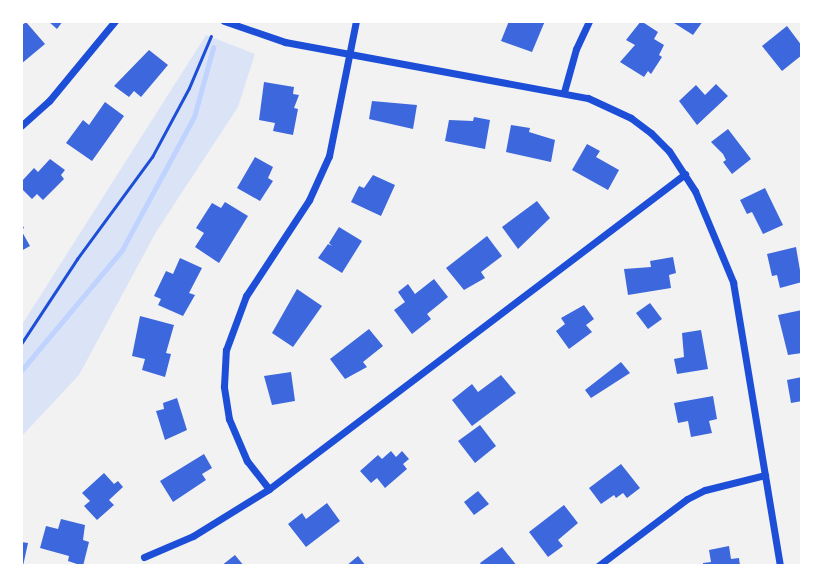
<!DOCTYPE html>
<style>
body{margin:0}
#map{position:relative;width:823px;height:587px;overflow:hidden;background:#f2f2f2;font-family:Montserrat,sans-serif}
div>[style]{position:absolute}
.green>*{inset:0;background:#dbe4f7}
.stream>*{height:4.5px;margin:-2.25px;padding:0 2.25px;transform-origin:2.25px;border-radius:2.25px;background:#bfd3fe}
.building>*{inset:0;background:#3d67dc}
.path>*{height:2.5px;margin:-1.25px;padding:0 1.25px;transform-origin:1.25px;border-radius:1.25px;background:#1d4ed8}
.minor>*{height:7px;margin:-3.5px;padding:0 3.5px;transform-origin:3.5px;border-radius:3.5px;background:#1d4ed8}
span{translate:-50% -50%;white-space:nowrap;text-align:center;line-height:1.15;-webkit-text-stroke:6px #fff;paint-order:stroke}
.frame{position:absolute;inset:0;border:23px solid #fff;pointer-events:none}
</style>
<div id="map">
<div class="green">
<div style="clip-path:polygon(206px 35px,255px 54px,238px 107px,156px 232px,79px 375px,21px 437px,21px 326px)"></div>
</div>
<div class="stream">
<div style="left:21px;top:371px;width:158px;rotate:-50.1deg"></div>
<div style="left:122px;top:250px;width:151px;rotate:-61.6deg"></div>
<div style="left:194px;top:117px;width:72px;rotate:-74.6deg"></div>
</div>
<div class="building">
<div style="clip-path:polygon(48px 21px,63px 21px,57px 29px)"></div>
<div style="clip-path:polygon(509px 21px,545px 21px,532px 52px,501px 41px)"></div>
<div style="clip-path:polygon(641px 21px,658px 32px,654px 39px,664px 45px,659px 55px,662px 57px,651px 74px,648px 71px,644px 77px,620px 62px,635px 45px,626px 40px)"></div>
<div style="clip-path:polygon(671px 21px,703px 21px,693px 35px)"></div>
<div style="clip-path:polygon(26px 22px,45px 44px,21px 64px,21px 26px)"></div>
<div style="clip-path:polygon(787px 26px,802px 46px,802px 55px,782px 71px,762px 46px)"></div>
<div style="clip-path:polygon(149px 50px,168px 65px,141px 97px,134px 91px,129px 97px,114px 86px)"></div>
<div style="clip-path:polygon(264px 82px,294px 87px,293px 94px,299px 95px,294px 108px,298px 109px,293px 135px,273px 131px,275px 123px,259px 120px)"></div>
<div style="clip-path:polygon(716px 84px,728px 96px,697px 125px,679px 101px,696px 85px,705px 95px)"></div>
<div style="clip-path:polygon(372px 101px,417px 105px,413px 129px,369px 119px)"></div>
<div style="clip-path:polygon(105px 102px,124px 116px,92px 161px,66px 143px,83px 120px,89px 125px)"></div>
<div style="clip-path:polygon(474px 117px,490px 120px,485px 149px,445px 141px,449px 120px,473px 121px)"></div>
<div style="clip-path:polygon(511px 125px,530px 128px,529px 132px,555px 140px,551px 162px,506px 152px)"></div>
<div style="clip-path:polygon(728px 129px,751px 159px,732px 174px,723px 162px,726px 160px,723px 154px,711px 142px)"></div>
<div style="clip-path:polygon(587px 144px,600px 151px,596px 157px,619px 170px,608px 190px,572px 170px)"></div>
<div style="clip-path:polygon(255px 157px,273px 167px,268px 178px,273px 181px,260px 201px,237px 188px)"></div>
<div style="clip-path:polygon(50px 159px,65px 170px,61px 175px,64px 179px,43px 200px,37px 194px,32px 199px,21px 188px,21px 182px,34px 168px,38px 172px)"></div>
<div style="clip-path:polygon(373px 175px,395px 185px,381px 216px,351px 202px,359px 186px,364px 188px)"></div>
<div style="clip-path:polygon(765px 188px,783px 225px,763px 234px,752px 212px,747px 214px,740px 200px)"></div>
<div style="clip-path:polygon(537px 201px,550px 218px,518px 249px,502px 227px)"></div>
<div style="clip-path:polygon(225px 202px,248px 216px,219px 263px,195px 247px,204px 233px,196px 228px,212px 203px,221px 208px)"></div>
<div style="clip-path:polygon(21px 222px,24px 228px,21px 230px,30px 246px,21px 251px)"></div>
<div style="clip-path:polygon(339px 227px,362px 241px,342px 273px,318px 258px,328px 244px,332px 246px,329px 243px)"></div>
<div style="clip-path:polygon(487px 236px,502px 256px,481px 272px,485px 278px,464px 290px,446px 268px)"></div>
<div style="clip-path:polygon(796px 247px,802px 282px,780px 288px,777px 275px,772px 276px,767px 254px)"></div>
<div style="clip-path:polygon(673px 257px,676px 273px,669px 275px,671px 288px,628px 295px,624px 269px,651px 267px,650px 261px)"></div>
<div style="clip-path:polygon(180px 258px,202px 268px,189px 293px,195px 295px,183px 316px,158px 305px,161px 299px,154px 296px,166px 271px,173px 274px)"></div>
<div style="clip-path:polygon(434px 279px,448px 297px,427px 314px,431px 319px,412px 334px,394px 310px,405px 302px,398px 292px,408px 284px,415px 294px)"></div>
<div style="clip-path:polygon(297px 289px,322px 306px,293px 347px,272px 333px)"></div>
<div style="clip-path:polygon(650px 303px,662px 319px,648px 329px,636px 313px)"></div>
<div style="clip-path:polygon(584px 305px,594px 319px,586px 325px,592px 332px,569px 349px,556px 331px,565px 324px,561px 318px)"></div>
<div style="clip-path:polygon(802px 310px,802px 353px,788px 355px,778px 315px)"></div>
<div style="clip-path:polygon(140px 316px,174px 325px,166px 353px,171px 354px,165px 377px,142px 370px,145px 359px,132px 356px)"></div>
<div style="clip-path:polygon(369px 329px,383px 346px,363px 362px,367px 367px,345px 379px,330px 359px)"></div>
<div style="clip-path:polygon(701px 330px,708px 369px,677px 374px,674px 359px,684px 357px,682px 333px)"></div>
<div style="clip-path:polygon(621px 362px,630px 373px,591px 398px,585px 390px)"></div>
<div style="clip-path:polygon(291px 372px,295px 401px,272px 405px,264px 376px)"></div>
<div style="clip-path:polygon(501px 375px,516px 393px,472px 426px,452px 400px,472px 384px,478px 392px)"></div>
<div style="clip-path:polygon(802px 377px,802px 401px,791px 403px,787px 380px)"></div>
<div style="clip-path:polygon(713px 396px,717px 419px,709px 421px,712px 433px,691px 437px,688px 421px,678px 423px,674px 403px)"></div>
<div style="clip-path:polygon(177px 398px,187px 430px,165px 440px,156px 411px,164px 409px,163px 403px)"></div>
<div style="clip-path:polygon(480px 425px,496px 446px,475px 463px,458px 441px)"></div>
<div style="clip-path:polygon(391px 451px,396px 457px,402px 451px,409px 459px,403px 464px,407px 469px,385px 488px,377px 478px,371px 483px,360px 471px,378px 455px,382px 459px)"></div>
<div style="clip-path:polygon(204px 454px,212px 468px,202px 474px,206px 480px,173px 502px,160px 481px)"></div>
<div style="clip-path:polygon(621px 464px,640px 488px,627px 498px,623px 493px,616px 498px,614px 495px,601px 504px,589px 488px)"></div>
<div style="clip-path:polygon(104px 473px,114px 484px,118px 481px,123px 487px,109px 500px,114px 505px,97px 520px,84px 506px,90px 501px,82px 493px)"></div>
<div style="clip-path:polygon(478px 491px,489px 504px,474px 515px,464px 502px)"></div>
<div style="clip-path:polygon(327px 503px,340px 521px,306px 547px,288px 524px,302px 513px,306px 519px)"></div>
<div style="clip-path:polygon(564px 505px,578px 523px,558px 540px,563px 546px,548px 557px,529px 532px)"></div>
<div style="clip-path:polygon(61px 519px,85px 525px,83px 540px,89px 542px,83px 566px,68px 561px,69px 556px,40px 548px,46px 526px,58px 529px)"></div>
<div style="clip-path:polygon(21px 542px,28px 543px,23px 566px,21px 566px)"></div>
<div style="clip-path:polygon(729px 546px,731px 559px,739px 558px,740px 566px,703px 566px,703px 563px,711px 562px,709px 550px)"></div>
<div style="clip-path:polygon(502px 547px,517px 566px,482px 566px,480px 563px)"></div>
<div style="clip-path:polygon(235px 555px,244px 566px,221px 566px)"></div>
<div style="clip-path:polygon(358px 556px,366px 566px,346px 566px)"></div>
</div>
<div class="path">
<div style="left:21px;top:344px;width:102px;rotate:-56.6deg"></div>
<div style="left:77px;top:259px;width:127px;rotate:-53.7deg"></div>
<div style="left:152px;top:157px;width:78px;rotate:-61.8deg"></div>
<div style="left:189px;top:88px;width:56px;rotate:-67.1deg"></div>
</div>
<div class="minor">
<div style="left:224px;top:21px;width:65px;rotate:19deg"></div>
<div style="left:285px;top:42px;width:308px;rotate:10.5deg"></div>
<div style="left:588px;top:98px;width:47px;rotate:24.9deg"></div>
<div style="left:631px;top:118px;width:25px;rotate:37deg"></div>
<div style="left:651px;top:133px;width:25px;rotate:45deg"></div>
<div style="left:669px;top:151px;width:48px;rotate:57deg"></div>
<div style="left:695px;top:191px;width:99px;rotate:67.3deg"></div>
<div style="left:733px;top:282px;width:288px;rotate:80.6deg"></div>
<div style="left:564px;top:92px;width:45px;rotate:-74.4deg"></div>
<div style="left:576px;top:49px;width:31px;rotate:-65deg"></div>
<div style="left:21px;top:126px;width:38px;rotate:-42deg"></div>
<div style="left:49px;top:101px;width:104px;rotate:-50.5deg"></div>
<div style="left:269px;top:489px;width:36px;rotate:-128deg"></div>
<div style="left:247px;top:461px;width:46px;rotate:-113.2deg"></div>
<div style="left:229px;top:419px;width:33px;rotate:-99deg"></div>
<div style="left:224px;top:386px;width:36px;rotate:-87deg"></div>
<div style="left:226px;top:350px;width:58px;rotate:-69.7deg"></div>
<div style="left:246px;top:296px;width:115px;rotate:-56.7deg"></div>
<div style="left:309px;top:200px;width:48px;rotate:-65.6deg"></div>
<div style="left:329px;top:156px;width:138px;rotate:-78.7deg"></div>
<div style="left:144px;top:557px;width:53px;rotate:-23.2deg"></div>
<div style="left:193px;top:536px;width:89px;rotate:-31.7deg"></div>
<div style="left:269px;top:489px;width:522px;rotate:-37.13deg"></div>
<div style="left:598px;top:566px;width:111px;rotate:-37deg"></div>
<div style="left:687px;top:499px;width:20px;rotate:-27deg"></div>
<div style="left:705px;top:490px;width:62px;rotate:-14deg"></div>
</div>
<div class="frame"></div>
</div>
